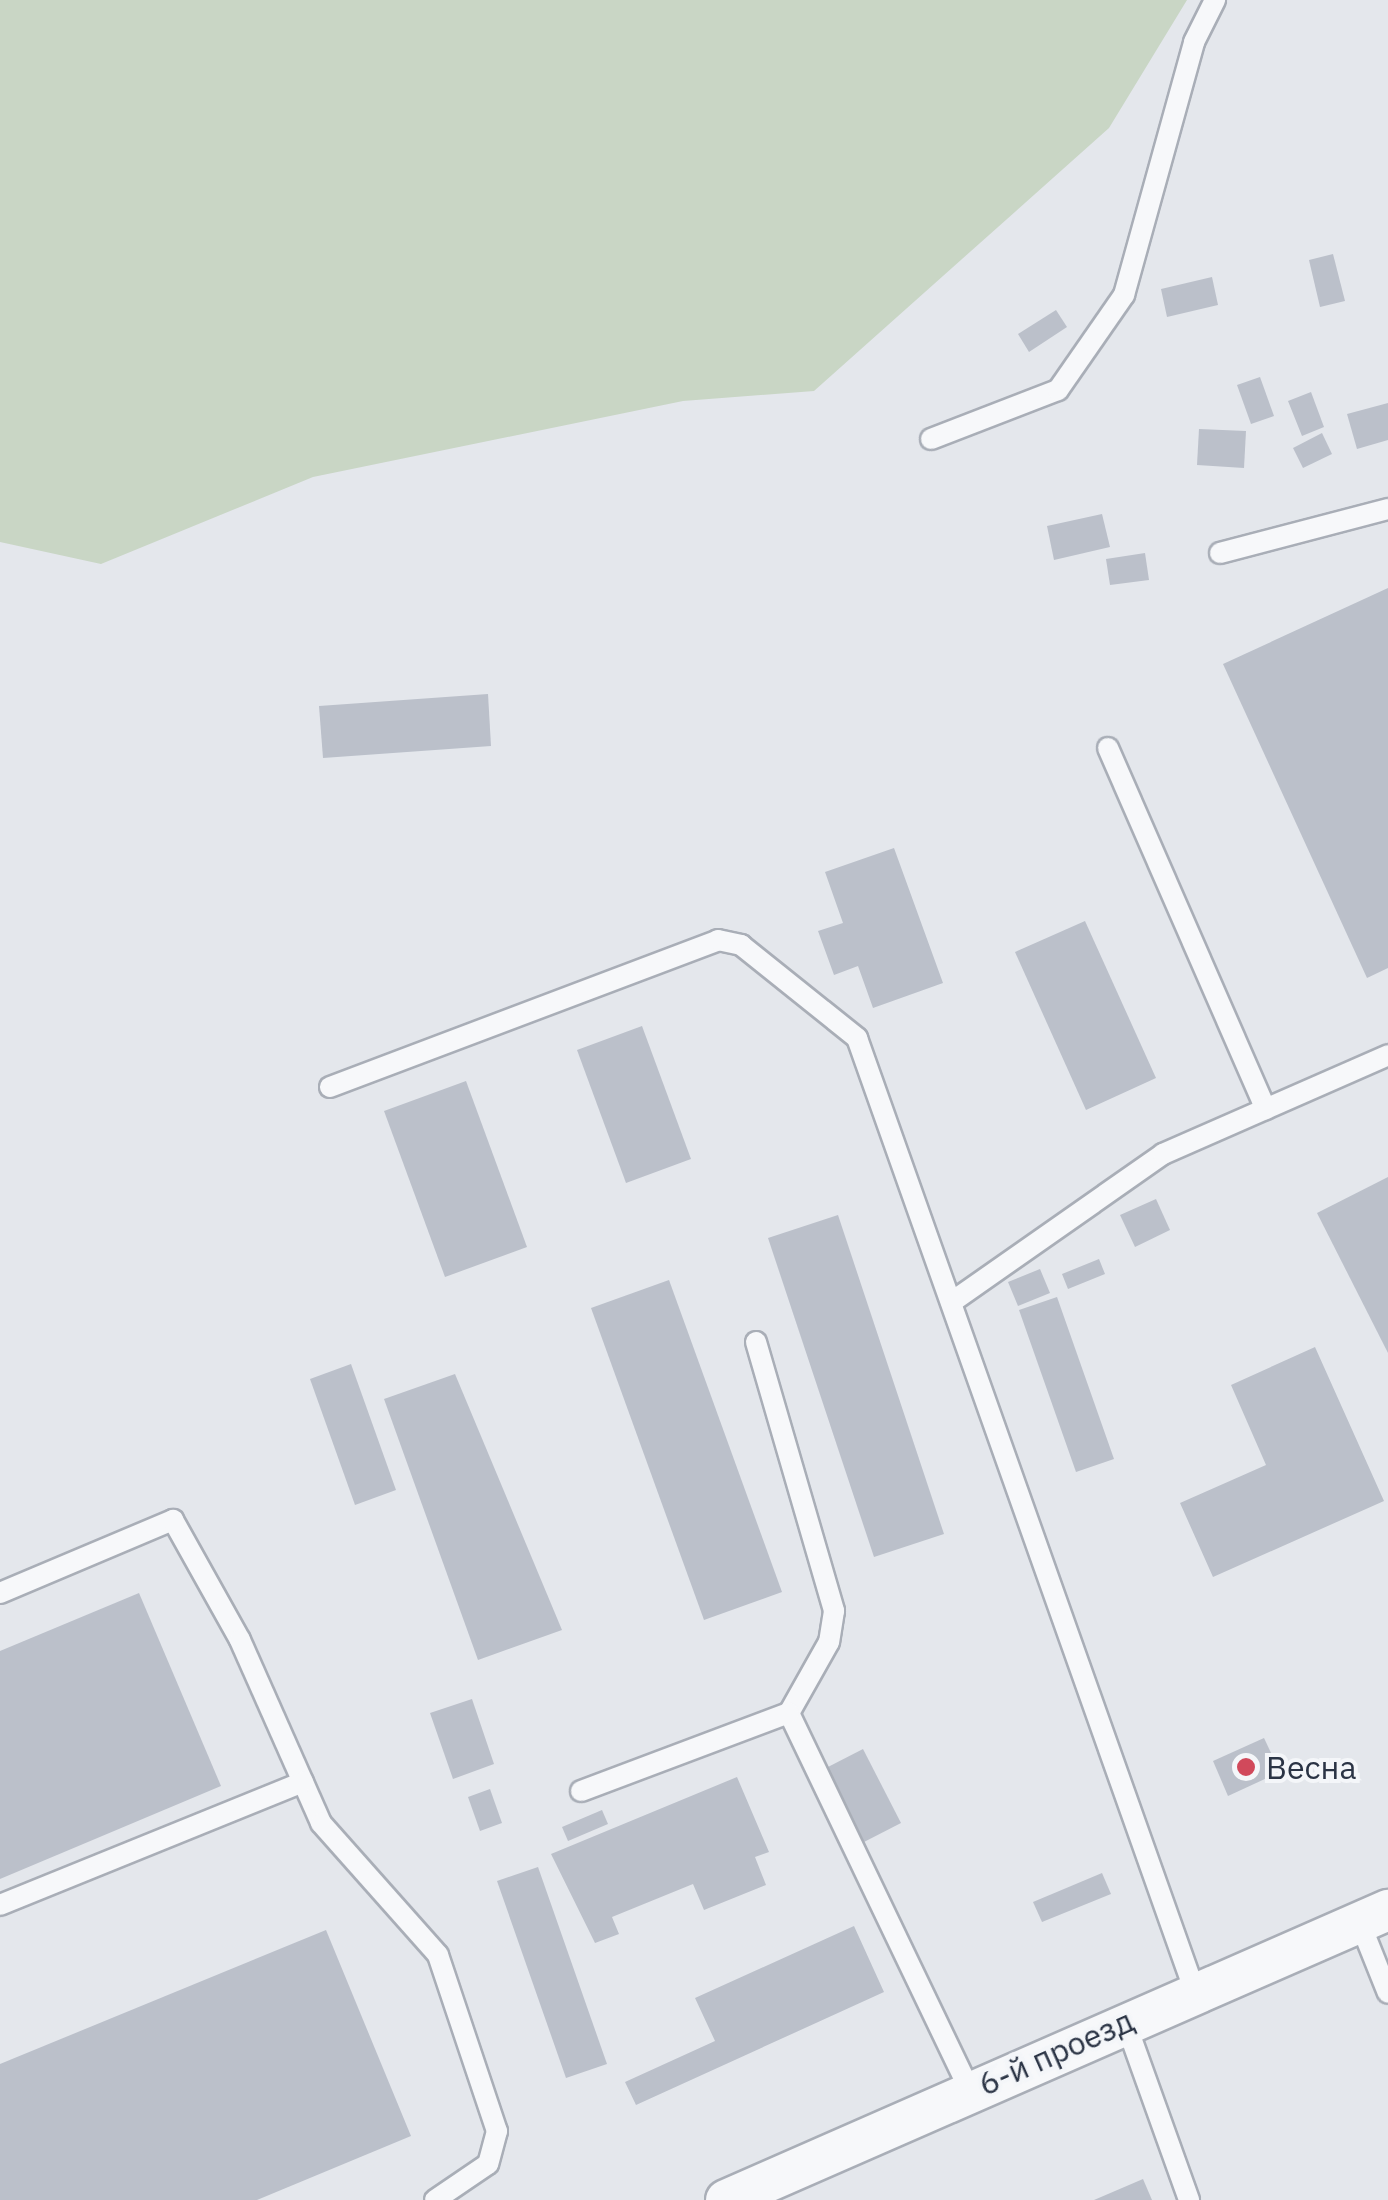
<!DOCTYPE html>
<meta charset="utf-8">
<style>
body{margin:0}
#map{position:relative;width:1388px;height:2200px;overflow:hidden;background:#e4e7ec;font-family:"IBM Plex Sans",sans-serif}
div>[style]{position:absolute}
.green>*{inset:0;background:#c9d6c5}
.building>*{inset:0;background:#bbc0ca}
.roads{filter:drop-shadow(2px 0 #a9aeb7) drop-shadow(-2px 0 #a9aeb7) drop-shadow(0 2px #a9aeb7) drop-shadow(0 -2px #a9aeb7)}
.lane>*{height:20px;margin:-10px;padding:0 10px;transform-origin:10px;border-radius:10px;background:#f7f8fa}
.street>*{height:40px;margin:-20px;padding:0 20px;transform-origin:20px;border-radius:20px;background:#f7f8fa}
.dots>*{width:28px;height:28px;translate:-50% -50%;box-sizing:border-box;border:5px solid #f4f6f9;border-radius:50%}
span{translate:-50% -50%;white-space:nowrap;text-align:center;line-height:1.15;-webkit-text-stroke:8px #f4f6f9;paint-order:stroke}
.poi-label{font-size:32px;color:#2b3445}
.left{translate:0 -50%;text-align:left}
.street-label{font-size:32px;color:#2b3445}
</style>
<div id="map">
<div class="green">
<div style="clip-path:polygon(0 0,1187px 0,1109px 128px,814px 391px,683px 401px,313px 477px,101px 564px,0 542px)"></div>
</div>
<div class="building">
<div style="clip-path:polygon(1333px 254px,1345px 301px,1320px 307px,1309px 260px)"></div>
<div style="clip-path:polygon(1212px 277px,1218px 305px,1167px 317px,1161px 289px)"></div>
<div style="clip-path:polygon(1056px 310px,1067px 327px,1029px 352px,1018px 334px)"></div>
<div style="clip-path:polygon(1260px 377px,1274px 416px,1251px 424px,1237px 385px)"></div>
<div style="clip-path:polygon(1311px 392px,1324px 427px,1302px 436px,1288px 401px)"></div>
<div style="clip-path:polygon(1388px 403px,1388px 440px,1357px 449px,1347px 414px)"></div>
<div style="clip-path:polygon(1199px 429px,1246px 431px,1244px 468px,1197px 465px)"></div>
<div style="clip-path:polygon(1322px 433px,1332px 454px,1303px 468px,1293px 448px)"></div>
<div style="clip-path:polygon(1102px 514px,1110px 547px,1054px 560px,1047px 526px)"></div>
<div style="clip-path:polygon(1145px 553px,1149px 580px,1110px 585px,1106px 559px)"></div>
<div style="clip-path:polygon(1388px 588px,1388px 968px,1367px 978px,1223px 664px)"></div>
<div style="clip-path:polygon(488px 694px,491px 746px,323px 758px,319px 706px)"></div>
<div style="clip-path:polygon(894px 848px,943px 983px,873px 1008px,858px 966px,834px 975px,818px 931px,843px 923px,825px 872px)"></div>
<div style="clip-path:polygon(1085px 921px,1156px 1078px,1086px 1110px,1015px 952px)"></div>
<div style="clip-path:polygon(642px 1026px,691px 1159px,626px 1183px,577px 1050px)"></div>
<div style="clip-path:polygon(466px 1081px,527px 1247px,445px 1277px,384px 1111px)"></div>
<div style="clip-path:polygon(1388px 1177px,1388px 1353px,1317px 1213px)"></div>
<div style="clip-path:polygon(1156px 1199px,1170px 1230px,1135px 1247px,1120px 1215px)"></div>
<div style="clip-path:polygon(838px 1215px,944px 1534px,874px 1557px,768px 1238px)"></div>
<div style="clip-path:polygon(1099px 1259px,1105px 1274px,1068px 1289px,1062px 1274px)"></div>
<div style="clip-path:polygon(1040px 1269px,1050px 1293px,1018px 1306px,1008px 1282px)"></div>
<div style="clip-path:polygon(669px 1280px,782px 1592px,704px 1620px,591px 1308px)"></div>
<div style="clip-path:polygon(1057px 1297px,1114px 1459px,1076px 1472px,1019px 1310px)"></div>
<div style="clip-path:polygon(1315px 1347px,1384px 1501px,1213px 1577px,1180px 1503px,1266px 1465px,1231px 1385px)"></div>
<div style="clip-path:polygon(351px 1364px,396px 1490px,355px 1505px,310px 1379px)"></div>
<div style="clip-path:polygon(455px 1374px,562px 1630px,478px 1660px,384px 1399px)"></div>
<div style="clip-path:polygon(139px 1593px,221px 1786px,0 1879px,0 1651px)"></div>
<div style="clip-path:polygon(472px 1699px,494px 1764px,453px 1779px,430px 1713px)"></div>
<div style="clip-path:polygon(1264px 1738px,1280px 1772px,1228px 1796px,1213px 1761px)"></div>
<div style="clip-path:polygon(863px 1749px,901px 1823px,864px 1842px,826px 1768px)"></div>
<div style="clip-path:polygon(737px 1777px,769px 1852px,755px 1857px,766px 1885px,704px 1910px,693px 1884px,612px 1917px,619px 1934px,595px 1943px,551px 1854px)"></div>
<div style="clip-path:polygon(490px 1789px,502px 1823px,480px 1831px,468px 1797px)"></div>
<div style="clip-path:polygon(602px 1810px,608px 1824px,568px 1841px,562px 1827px)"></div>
<div style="clip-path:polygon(538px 1867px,607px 2064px,566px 2078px,497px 1881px)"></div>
<div style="clip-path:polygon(1102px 1873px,1111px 1894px,1042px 1922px,1033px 1902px)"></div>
<div style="clip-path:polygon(854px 1926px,884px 1992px,636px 2105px,625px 2082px,715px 2041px,695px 1998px)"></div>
<div style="clip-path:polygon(326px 1930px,411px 2136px,257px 2200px,0 2200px,0 2064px)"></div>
<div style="clip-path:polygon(1143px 2179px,1152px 2200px,1094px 2200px)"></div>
</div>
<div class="roads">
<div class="lane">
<div style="left:931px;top:439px;width:136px;rotate:-21.1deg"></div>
<div style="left:1058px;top:390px;width:116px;rotate:-55.2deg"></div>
<div style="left:1124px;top:295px;width:263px;rotate:-74.5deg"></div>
<div style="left:1194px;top:42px;width:47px;rotate:-63.4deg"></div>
<div style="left:1220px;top:553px;width:174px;rotate:-14.7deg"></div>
<div style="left:1108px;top:748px;width:394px;rotate:66.4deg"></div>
<div style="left:330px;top:1087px;width:415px;rotate:-20.7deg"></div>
<div style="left:718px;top:940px;width:24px;rotate:12deg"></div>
<div style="left:741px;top:945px;width:149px;rotate:38.7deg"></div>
<div style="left:857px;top:1038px;width:1012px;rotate:70.49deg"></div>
<div style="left:956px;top:1299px;width:253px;rotate:-35deg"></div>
<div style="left:1163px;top:1154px;width:246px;rotate:-23.7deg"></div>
<div style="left:756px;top:1342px;width:280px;rotate:73.8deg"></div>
<div style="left:834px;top:1611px;width:31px;rotate:99deg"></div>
<div style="left:829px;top:1642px;width:81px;rotate:119.4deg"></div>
<div style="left:789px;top:1713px;width:418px;rotate:64.4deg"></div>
<div style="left:0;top:1593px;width:188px;rotate:-22.9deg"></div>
<div style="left:173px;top:1520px;width:137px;rotate:60.8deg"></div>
<div style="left:240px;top:1640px;width:200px;rotate:66.1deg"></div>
<div style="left:321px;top:1823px;width:176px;rotate:48.4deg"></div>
<div style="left:438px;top:1955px;width:186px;rotate:71.5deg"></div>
<div style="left:497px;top:2131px;width:34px;rotate:105deg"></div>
<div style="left:488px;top:2164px;width:64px;rotate:145.8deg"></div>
<div style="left:581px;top:1791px;width:222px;rotate:-20.6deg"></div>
<div style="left:0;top:1905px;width:327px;rotate:-22.1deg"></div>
<div style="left:1360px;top:1923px;width:75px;rotate:68.2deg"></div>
<div style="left:1125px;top:2021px;width:190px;rotate:70.3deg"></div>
</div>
<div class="street">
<div style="left:726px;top:2200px;width:723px;rotate:-23.66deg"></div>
</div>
</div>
<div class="dots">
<div style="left:1246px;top:1767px;background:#d1495b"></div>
</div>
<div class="poi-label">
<span class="left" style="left:1266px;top:1767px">Весна</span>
</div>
<div class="street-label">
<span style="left:1056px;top:2052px;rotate:-24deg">6-й проезд</span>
</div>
</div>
